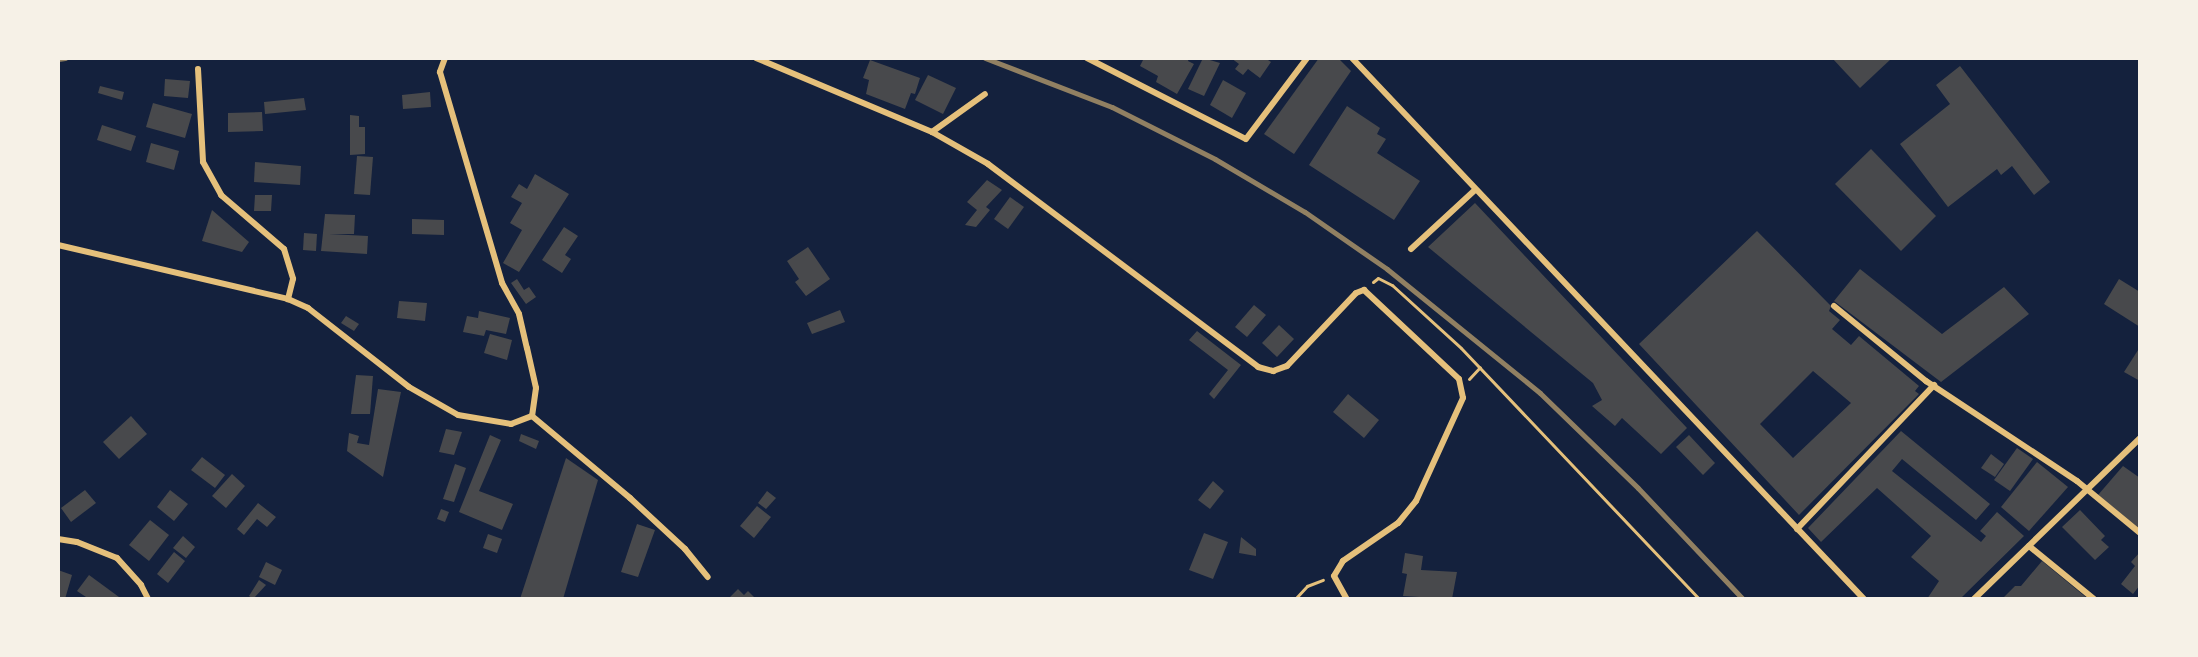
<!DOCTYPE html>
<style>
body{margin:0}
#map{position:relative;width:2198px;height:657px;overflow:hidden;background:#14213d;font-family:"Sofia Sans Condensed",sans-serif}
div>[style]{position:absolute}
.building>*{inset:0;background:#48494c}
.path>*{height:3px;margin:-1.5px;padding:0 1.5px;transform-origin:1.5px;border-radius:1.5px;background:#e5c07b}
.minor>*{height:6px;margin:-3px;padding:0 3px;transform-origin:3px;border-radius:3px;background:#e5c07b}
.rail>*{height:5px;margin:-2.5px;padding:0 2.5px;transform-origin:2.5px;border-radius:2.5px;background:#918062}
span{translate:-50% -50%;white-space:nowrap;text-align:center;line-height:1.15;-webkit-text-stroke:6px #f6f1e7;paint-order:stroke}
.frame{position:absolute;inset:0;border:60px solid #f6f1e7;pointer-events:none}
</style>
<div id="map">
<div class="building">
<div style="clip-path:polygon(1144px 58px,1189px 58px,1188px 61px,1194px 64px,1177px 94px,1156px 82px,1158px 76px,1140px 66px)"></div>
<div style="clip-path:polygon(1203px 58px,1220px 63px,1204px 96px,1188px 89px)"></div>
<div style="clip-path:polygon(1231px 58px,1265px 58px,1271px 62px,1260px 78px,1248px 69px,1243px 75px,1235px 69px,1239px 64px)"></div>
<div style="clip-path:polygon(1319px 58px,1338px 58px,1351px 71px,1294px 154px,1264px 134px)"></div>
<div style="clip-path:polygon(1832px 58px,1892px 58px,1860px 88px)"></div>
<div style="clip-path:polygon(870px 60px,920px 78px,915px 94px,911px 93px,905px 109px,866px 94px,869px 80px,863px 78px)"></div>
<div style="clip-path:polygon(1960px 66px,2050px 182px,2034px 195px,2012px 166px,2001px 175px,1997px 169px,1948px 207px,1900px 144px,1950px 104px,1936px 85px)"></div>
<div style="clip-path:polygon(928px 75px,956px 88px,943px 114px,915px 100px)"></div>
<div style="clip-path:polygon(165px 79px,190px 81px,188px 98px,164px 96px)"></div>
<div style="clip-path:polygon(1223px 80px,1246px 93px,1232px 118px,1210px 105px)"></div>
<div style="clip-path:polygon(100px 86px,124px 92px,122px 100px,98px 93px)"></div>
<div style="clip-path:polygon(430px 92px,431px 107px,403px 109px,402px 95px)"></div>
<div style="clip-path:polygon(304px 98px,306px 110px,265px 114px,264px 102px)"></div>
<div style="clip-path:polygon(153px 103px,192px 114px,185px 138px,146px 127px)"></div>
<div style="clip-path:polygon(1347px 106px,1380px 128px,1377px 134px,1386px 139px,1377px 153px,1420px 181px,1394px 220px,1309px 165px)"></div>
<div style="clip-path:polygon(262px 112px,263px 131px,228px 132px,228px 113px)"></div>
<div style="clip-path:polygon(350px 115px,359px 116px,359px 127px,365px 127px,365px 154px,350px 155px)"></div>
<div style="clip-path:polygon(102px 125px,136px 136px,131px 151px,97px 140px)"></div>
<div style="clip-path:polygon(151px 143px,179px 151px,174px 170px,146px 162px)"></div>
<div style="clip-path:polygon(1871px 149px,1936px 216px,1901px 251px,1835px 184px)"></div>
<div style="clip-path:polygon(357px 156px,373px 157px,370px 195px,354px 194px)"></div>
<div style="clip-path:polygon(255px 162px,301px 166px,300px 185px,254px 182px)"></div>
<div style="clip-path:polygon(535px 174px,569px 194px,519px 272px,503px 263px,522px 230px,510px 223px,522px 203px,511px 197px,519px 184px,527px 189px)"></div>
<div style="clip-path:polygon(987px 180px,1002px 190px,986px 207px,990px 210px,976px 227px,965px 225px,977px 210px,967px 202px)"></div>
<div style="clip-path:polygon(255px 195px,272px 195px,271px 211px,254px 211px)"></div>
<div style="clip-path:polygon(1010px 197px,1024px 207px,1008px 229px,994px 219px)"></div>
<div style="clip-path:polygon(1475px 203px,1687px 428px,1661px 454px,1622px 418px,1615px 426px,1592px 406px,1602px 400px,1593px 383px,1428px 247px)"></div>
<div style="clip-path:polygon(212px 210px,249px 242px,242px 252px,202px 241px)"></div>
<div style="clip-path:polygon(325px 214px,355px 215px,354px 234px,329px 234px,368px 236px,367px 254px,321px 251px)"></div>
<div style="clip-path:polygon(412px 219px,444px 220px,444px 235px,412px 234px)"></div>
<div style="clip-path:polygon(564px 227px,578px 236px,565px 255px,571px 259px,562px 273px,542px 260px)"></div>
<div style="clip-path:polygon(evenodd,1757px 231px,1831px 306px,1829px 311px,1840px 320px,1832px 329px,1851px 345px,1859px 336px,1919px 386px,1915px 391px,1919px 394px,1799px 515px,1639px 344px,1757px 231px,1813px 371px,1851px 403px,1793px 458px,1760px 424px,1813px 371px)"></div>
<div style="clip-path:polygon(304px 233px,317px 234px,316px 251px,303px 250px)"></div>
<div style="clip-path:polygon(808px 247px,830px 279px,806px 296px,795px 282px,799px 279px,787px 261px)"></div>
<div style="clip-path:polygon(1860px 269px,1942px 334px,2004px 287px,2029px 314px,1941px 382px,1834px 301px)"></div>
<div style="clip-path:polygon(517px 279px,524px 290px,529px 287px,536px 297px,526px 304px,511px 283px)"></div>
<div style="clip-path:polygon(2119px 279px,2140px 292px,2140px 327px,2104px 304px)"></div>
<div style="clip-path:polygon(399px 301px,427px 303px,425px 321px,397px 318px)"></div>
<div style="clip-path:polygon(1254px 305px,1266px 315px,1247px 337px,1235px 327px)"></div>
<div style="clip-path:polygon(840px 310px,845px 322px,812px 334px,807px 323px)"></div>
<div style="clip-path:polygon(479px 311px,510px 318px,506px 334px,486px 330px,484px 336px,463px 332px,467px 316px,478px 318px)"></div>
<div style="clip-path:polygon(346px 316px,359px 324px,354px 331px,341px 323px)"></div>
<div style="clip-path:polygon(1279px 325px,1294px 339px,1277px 357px,1262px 343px)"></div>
<div style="clip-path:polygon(1197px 331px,1241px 365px,1214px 399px,1209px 394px,1228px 370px,1189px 340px)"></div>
<div style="clip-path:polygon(490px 334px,512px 340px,507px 360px,484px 353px)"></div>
<div style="clip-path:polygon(2140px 347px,2140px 381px,2124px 372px)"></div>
<div style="clip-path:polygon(356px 375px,373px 376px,370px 414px,351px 414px)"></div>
<div style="clip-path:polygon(378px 389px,401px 392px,383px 477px,347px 451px,349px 433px,359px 436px,357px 443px,369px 445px)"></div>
<div style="clip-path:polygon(1348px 394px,1379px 420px,1364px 438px,1333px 412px)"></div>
<div style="clip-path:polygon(131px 416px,147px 434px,119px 459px,103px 442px)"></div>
<div style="clip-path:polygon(446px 429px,462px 432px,454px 455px,439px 452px)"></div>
<div style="clip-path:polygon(1901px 431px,1990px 504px,1976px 520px,1902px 459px,1892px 471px,1981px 542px,1986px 536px,1980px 531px,1997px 512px,2024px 536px,1960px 599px,1927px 599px,1939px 581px,1911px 557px,1931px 536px,1877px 488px,1821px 542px,1808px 528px)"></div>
<div style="clip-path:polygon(521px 434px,539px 441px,536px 449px,519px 441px)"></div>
<div style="clip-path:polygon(490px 435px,501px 440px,479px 491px,513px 504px,502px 530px,459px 512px)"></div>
<div style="clip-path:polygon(1689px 435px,1715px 463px,1703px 475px,1676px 447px)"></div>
<div style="clip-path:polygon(2017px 448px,2033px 459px,2010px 491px,1994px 480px)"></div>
<div style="clip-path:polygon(1991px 454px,2004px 464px,1995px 477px,1981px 468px)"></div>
<div style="clip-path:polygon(202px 457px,225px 475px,215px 488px,191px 470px)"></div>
<div style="clip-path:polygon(566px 458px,598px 480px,563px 599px,520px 599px)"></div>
<div style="clip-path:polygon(2037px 462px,2068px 487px,2029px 531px,2001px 507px)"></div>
<div style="clip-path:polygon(455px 464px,466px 468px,454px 502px,443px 499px)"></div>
<div style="clip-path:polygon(2123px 466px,2140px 478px,2140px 529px,2098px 495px)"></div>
<div style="clip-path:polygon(232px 474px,245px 486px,226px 508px,212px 496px)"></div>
<div style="clip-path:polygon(1213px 481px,1224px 491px,1210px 509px,1198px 500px)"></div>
<div style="clip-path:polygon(85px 490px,96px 503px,71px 522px,61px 508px)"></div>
<div style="clip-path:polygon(170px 490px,188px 504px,174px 521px,157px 507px)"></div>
<div style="clip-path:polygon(767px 491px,776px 498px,766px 509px,758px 503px)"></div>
<div style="clip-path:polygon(258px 503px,276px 517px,267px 527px,257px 519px,244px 535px,237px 529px)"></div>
<div style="clip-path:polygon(757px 506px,771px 517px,754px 538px,740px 526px)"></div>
<div style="clip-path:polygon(441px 509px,449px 512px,445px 522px,437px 519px)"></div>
<div style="clip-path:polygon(2080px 510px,2105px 536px,2101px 540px,2109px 547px,2095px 560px,2062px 527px)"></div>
<div style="clip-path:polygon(150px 520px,169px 535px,149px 561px,129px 545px)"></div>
<div style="clip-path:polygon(637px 524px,655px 530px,638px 577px,621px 572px)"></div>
<div style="clip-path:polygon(1204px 533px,1228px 542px,1213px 579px,1189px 570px)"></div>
<div style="clip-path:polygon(488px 534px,502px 539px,497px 553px,483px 548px)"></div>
<div style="clip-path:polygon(183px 536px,195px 547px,186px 558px,173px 548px)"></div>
<div style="clip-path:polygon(1241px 537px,1256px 549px,1256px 556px,1239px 553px)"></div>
<div style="clip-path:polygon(174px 552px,185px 561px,168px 583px,157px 574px)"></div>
<div style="clip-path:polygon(2140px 552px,2140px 585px,2133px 594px,2121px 584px,2135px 566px,2131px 562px)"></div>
<div style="clip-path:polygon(1405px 553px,1423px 556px,1421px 570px,1457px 572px,1452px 599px,1403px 596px,1407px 574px,1402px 573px)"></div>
<div style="clip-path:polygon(2042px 561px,2088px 599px,2002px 599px,2015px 586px,2021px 586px)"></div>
<div style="clip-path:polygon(266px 562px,282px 570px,275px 585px,259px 577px)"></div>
<div style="clip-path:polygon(58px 570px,72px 575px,65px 599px,58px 599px)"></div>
<div style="clip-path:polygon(89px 575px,119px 597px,117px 599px,89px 599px,77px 591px)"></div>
<div style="clip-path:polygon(259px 580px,266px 585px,253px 599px,249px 596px)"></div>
<div style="clip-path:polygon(738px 589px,744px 595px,748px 591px,756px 599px,728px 599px)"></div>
</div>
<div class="path">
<div style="left:1373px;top:282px;width:6px;rotate:-39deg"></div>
<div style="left:1378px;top:278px;width:16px;rotate:27deg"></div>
<div style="left:1392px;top:285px;width:93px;rotate:42.4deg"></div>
<div style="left:1461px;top:348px;width:346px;rotate:46.5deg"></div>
<div style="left:1469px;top:379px;width:16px;rotate:-47deg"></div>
<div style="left:1295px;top:599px;width:18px;rotate:-47deg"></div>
<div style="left:1307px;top:586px;width:17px;rotate:-21deg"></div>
</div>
<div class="minor">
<div style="left:445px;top:58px;width:15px;rotate:110deg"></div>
<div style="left:440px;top:72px;width:220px;rotate:73.6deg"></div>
<div style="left:502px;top:283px;width:35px;rotate:61deg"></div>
<div style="left:519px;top:314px;width:35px;rotate:77deg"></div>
<div style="left:527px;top:348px;width:41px;rotate:77.3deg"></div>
<div style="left:536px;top:388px;width:28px;rotate:98deg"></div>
<div style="left:756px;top:58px;width:191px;rotate:22.8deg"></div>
<div style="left:932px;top:132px;width:64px;rotate:29.7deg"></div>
<div style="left:988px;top:164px;width:338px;rotate:36.9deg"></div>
<div style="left:1258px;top:367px;width:16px;rotate:15deg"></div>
<div style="left:1273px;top:371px;width:15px;rotate:-20deg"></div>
<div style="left:1287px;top:366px;width:100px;rotate:-46.6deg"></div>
<div style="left:1356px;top:293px;width:9px;rotate:-21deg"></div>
<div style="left:1364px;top:290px;width:130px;rotate:43.1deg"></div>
<div style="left:1459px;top:379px;width:19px;rotate:78deg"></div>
<div style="left:1463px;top:398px;width:113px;rotate:114.5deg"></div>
<div style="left:1416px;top:501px;width:28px;rotate:129deg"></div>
<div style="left:1398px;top:523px;width:67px;rotate:145.4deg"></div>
<div style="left:1343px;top:561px;width:17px;rotate:121deg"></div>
<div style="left:1334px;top:576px;width:26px;rotate:61deg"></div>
<div style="left:1087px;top:58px;width:178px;rotate:27deg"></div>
<div style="left:1246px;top:139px;width:101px;rotate:-53deg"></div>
<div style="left:1352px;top:58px;width:745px;rotate:46.58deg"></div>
<div style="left:198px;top:69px;width:93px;rotate:86.9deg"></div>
<div style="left:203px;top:162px;width:38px;rotate:61deg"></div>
<div style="left:221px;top:195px;width:83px;rotate:40.6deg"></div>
<div style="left:284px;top:249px;width:31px;rotate:73deg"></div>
<div style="left:293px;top:279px;width:21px;rotate:104deg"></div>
<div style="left:932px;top:132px;width:65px;rotate:-35.6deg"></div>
<div style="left:58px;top:245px;width:236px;rotate:13.2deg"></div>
<div style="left:288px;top:299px;width:22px;rotate:24deg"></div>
<div style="left:308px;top:308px;width:128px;rotate:38deg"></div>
<div style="left:409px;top:387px;width:56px;rotate:29.7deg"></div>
<div style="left:458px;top:415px;width:54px;rotate:9.6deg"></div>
<div style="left:511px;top:424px;width:22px;rotate:-21deg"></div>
<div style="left:1411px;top:249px;width:87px;rotate:-42.7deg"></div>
<div style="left:1834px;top:306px;width:119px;rotate:39.2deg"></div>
<div style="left:1926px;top:381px;width:181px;rotate:33.5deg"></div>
<div style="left:2077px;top:481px;width:82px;rotate:39.5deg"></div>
<div style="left:532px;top:416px;width:128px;rotate:39.9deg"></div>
<div style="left:630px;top:498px;width:75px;rotate:42.8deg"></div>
<div style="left:685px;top:549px;width:36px;rotate:51deg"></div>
<div style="left:1797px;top:529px;width:199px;rotate:-46.4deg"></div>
<div style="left:58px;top:539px;width:19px;rotate:9deg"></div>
<div style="left:77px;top:542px;width:43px;rotate:21.8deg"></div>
<div style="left:117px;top:558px;width:36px;rotate:48deg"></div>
<div style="left:141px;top:585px;width:16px;rotate:63deg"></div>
<div style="left:2029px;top:546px;width:84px;rotate:39.2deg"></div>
<div style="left:1974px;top:599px;width:231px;rotate:-44.1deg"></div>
</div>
<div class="rail">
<div style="left:985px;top:58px;width:136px;rotate:21.1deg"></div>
<div style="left:1112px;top:107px;width:115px;rotate:26.8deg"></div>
<div style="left:1215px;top:159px;width:104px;rotate:30.5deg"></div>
<div style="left:1305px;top:212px;width:100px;rotate:34.8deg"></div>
<div style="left:1387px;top:269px;width:197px;rotate:39deg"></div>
<div style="left:1540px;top:393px;width:136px;rotate:44.1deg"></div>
<div style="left:1638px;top:488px;width:153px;rotate:46.6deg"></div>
<div style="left:58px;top:59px;width:7px;rotate:-8deg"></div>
</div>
<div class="frame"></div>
</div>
